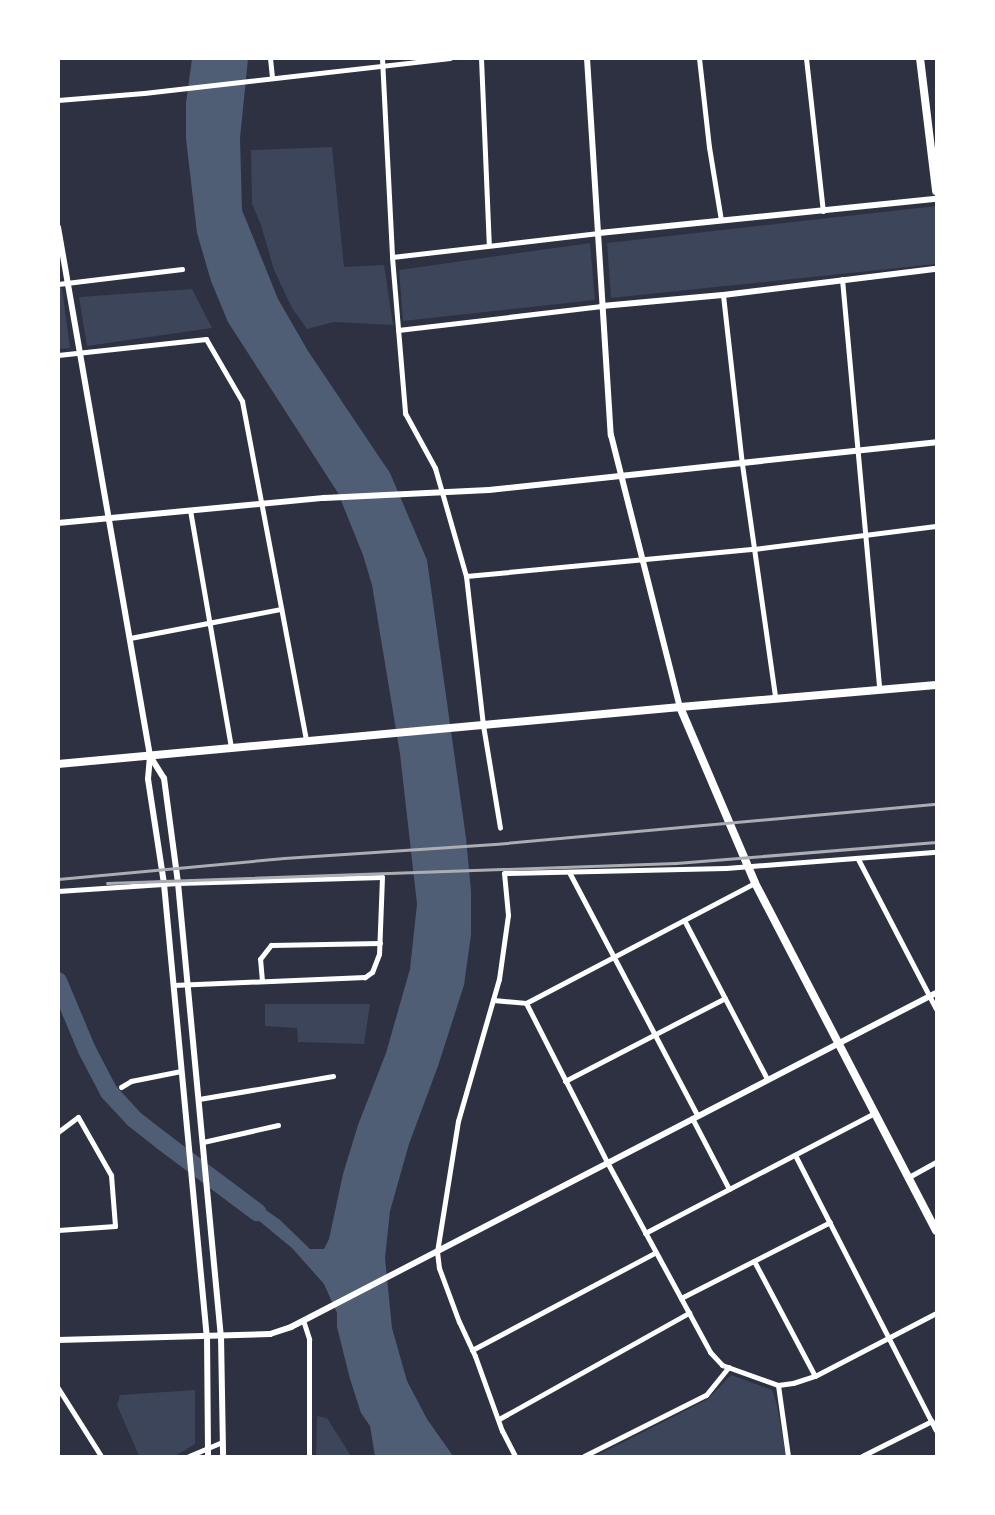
<!DOCTYPE html>
<style>
body{margin:0}
#map{position:relative;width:995px;height:1515px;overflow:hidden;background:#2d3142;font-family:"PT Sans",sans-serif}
div>[style]{position:absolute}
.green>*{inset:0;background:#3c4559}
.water>*{inset:0;background:#4f5d75}
.river>*{height:18px;margin:-9px;padding:0 9px;transform-origin:9px;border-radius:9px;background:#4f5d75}
.minor>*{height:5px;margin:-2.5px;padding:0 2.5px;transform-origin:2.5px;border-radius:2.5px;background:#fff}
.tertiary>*{height:6px;margin:-3px;padding:0 3px;transform-origin:3px;border-radius:3px;background:#fff}
.secondary>*{height:8px;margin:-4px;padding:0 4px;transform-origin:4px;border-radius:4px;background:#fff}
.trunk>*{height:8px;margin:-4px;padding:0 4px;transform-origin:4px;border-radius:4px;background:#fff}
.rail>*{height:3px;margin:-1.5px;padding:0 1.5px;transform-origin:1.5px;border-radius:1.5px;background:#abadb3}
span{translate:-50% -50%;white-space:nowrap;text-align:center;line-height:1.15;-webkit-text-stroke:5px #fff;paint-order:stroke}
.frame{position:absolute;inset:0;border:60px solid #fff;pointer-events:none}
</style>
<div id="map">
<div class="green">
<div style="clip-path:polygon(332px 147px,344px 267px,384px 265px,393px 325px,334px 322px,307px 329px,292px 308px,274px 270px,261px 225px,252px 204px,251px 150px)"></div>
<div style="clip-path:polygon(936px 206px,936px 264px,611px 298px,607px 243px)"></div>
<div style="clip-path:polygon(590px 243px,595px 300px,403px 321px,399px 270px)"></div>
<div style="clip-path:polygon(59px 288px,62px 288px,70px 348px,59px 349px)"></div>
<div style="clip-path:polygon(192px 289px,212px 328px,87px 346px,79px 297px)"></div>
<div style="clip-path:polygon(265px 1004px,370px 1004px,364px 1044px,298px 1042px,297px 1028px,265px 1026px)"></div>
<div style="clip-path:polygon(731px 1375px,772px 1390px,777px 1405px,786px 1456px,596px 1456px,708px 1399px)"></div>
<div style="clip-path:polygon(195px 1390px,195px 1444px,175px 1456px,139px 1456px,117px 1405px,120px 1395px)"></div>
<div style="clip-path:polygon(317px 1416px,327px 1418px,351px 1456px,316px 1456px)"></div>
</div>
<div class="water">
<div style="clip-path:polygon(192px 59px,248px 59px,240px 138px,242px 210px,278px 299px,308px 351px,390px 473px,427px 560px,466px 838px,471px 891px,471px 935px,464px 985px,438px 1066px,409px 1144px,390px 1211px,385px 1258px,392px 1328px,407px 1381px,427px 1419px,453px 1456px,375px 1456px,370px 1426px,361px 1413px,350px 1379px,337px 1327px,337px 1313px,324px 1284px,292px 1248px,236px 1202px,240px 1192px,280px 1220px,310px 1249px,324px 1249px,329px 1239px,343px 1174px,358px 1125px,386px 1053px,410px 969px,417px 904px,400px 754px,372px 585px,363px 555px,338px 493px,228px 322px,211px 281px,197px 233px,186px 139px,186px 103px)"></div>
</div>
<div class="river">
<div style="left:58px;top:981px;width:75px;rotate:67.2deg"></div>
<div style="left:87px;top:1050px;width:47px;rotate:62.4deg"></div>
<div style="left:109px;top:1092px;width:37px;rotate:47deg"></div>
<div style="left:134px;top:1119px;width:36px;rotate:38deg"></div>
<div style="left:162px;top:1141px;width:119px;rotate:36.8deg"></div>
</div>
<div class="minor">
<div style="left:270px;top:58px;width:20px;rotate:84deg"></div>
<div style="left:382px;top:58px;width:199px;rotate:87.1deg"></div>
<div style="left:392px;top:257px;width:157px;rotate:85.2deg"></div>
<div style="left:405px;top:413px;width:63px;rotate:61.4deg"></div>
<div style="left:435px;top:468px;width:112px;rotate:74deg"></div>
<div style="left:466px;top:576px;width:150px;rotate:83.5deg"></div>
<div style="left:483px;top:725px;width:104px;rotate:80.6deg"></div>
<div style="left:481px;top:58px;width:187px;rotate:87.6deg"></div>
<div style="left:699px;top:58px;width:90px;rotate:83.6deg"></div>
<div style="left:709px;top:147px;width:74px;rotate:80.7deg"></div>
<div style="left:806px;top:58px;width:154px;rotate:83.7deg"></div>
<div style="left:58px;top:100px;width:86px;rotate:-4.7deg"></div>
<div style="left:144px;top:93px;width:308px;rotate:-6.5deg"></div>
<div style="left:392px;top:257px;width:208px;rotate:-6.6deg"></div>
<div style="left:842px;top:279px;width:412px;rotate:84.8deg"></div>
<div style="left:58px;top:284px;width:125px;rotate:-6.9deg"></div>
<div style="left:723px;top:295px;width:170px;rotate:83.6deg"></div>
<div style="left:742px;top:464px;width:235px;rotate:81.9deg"></div>
<div style="left:398px;top:330px;width:205px;rotate:-6.7deg"></div>
<div style="left:58px;top:355px;width:149px;rotate:-6.2deg"></div>
<div style="left:206px;top:339px;width:72px;rotate:59.9deg"></div>
<div style="left:242px;top:401px;width:346px;rotate:79.3deg"></div>
<div style="left:190px;top:510px;width:242px;rotate:80.2deg"></div>
<div style="left:466px;top:576px;width:289px;rotate:-5.4deg"></div>
<div style="left:754px;top:549px;width:183px;rotate:-7.2deg"></div>
<div style="left:130px;top:638px;width:154px;rotate:-10.9deg"></div>
<div style="left:858px;top:859px;width:169px;rotate:62.5deg"></div>
<div style="left:569px;top:872px;width:275px;rotate:62.2deg"></div>
<div style="left:58px;top:891px;width:120px;rotate:-3.8deg"></div>
<div style="left:178px;top:883px;width:204px;rotate:-1.7deg"></div>
<div style="left:382px;top:877px;width:77px;rotate:92.2deg"></div>
<div style="left:379px;top:954px;width:19px;rotate:111deg"></div>
<div style="left:372px;top:972px;width:9px;rotate:144deg"></div>
<div style="left:365px;top:977px;width:192px;rotate:177.6deg"></div>
<div style="left:684px;top:920px;width:179px;rotate:62.4deg"></div>
<div style="left:262px;top:981px;width:22px;rotate:-95deg"></div>
<div style="left:260px;top:959px;width:18px;rotate:-52deg"></div>
<div style="left:271px;top:945px;width:109px;rotate:-1.1deg"></div>
<div style="left:493px;top:1000px;width:33px;rotate:5deg"></div>
<div style="left:526px;top:1003px;width:259px;rotate:-27.7deg"></div>
<div style="left:526px;top:1003px;width:178px;rotate:63deg"></div>
<div style="left:607px;top:1162px;width:216px;rotate:61.5deg"></div>
<div style="left:710px;top:1352px;width:18px;rotate:47deg"></div>
<div style="left:722px;top:1365px;width:59px;rotate:19.7deg"></div>
<div style="left:778px;top:1385px;width:15px;rotate:-8deg"></div>
<div style="left:793px;top:1383px;width:23px;rotate:-18deg"></div>
<div style="left:815px;top:1376px;width:136px;rotate:-27.5deg"></div>
<div style="left:565px;top:1081px;width:180px;rotate:-27.4deg"></div>
<div style="left:121px;top:1087px;width:12px;rotate:-31deg"></div>
<div style="left:131px;top:1081px;width:51px;rotate:-11.3deg"></div>
<div style="left:199px;top:1099px;width:136px;rotate:-9.7deg"></div>
<div style="left:692px;top:1118px;width:80px;rotate:62.5deg"></div>
<div style="left:58px;top:1132px;width:25px;rotate:-37deg"></div>
<div style="left:78px;top:1117px;width:67px;rotate:60.4deg"></div>
<div style="left:111px;top:1175px;width:51px;rotate:85.5deg"></div>
<div style="left:115px;top:1226px;width:57px;rotate:176deg"></div>
<div style="left:203px;top:1142px;width:77px;rotate:-12.8deg"></div>
<div style="left:795px;top:1155px;width:309px;rotate:62.9deg"></div>
<div style="left:907px;top:1178px;width:33px;rotate:-29deg"></div>
<div style="left:645px;top:1233px;width:259px;rotate:-27.6deg"></div>
<div style="left:754px;top:1261px;width:130px;rotate:62.1deg"></div>
<div style="left:681px;top:1298px;width:167px;rotate:-27deg"></div>
<div style="left:303px;top:1320px;width:20px;rotate:72deg"></div>
<div style="left:309px;top:1339px;width:117px;rotate:90deg"></div>
<div style="left:472px;top:1350px;width:208px;rotate:-28deg"></div>
<div style="left:778px;top:1385px;width:72px;rotate:82deg"></div>
<div style="left:58px;top:1388px;width:80px;rotate:57.7deg"></div>
<div style="left:499px;top:1419px;width:218px;rotate:-29.2deg"></div>
<div style="left:189px;top:1456px;width:36px;rotate:-23deg"></div>
<div style="left:515px;top:1456px;width:28px;rotate:-117deg"></div>
<div style="left:502px;top:1431px;width:80px;rotate:-109.8deg"></div>
<div style="left:475px;top:1356px;width:38px;rotate:-115deg"></div>
<div style="left:459px;top:1322px;width:58px;rotate:-110.3deg"></div>
<div style="left:439px;top:1268px;width:16px;rotate:-97deg"></div>
<div style="left:437px;top:1252px;width:133px;rotate:-80.9deg"></div>
<div style="left:458px;top:1121px;width:148px;rotate:-73.9deg"></div>
<div style="left:499px;top:979px;width:65px;rotate:-82deg"></div>
<div style="left:508px;top:915px;width:42px;rotate:-95.4deg"></div>
<div style="left:504px;top:873px;width:222px;rotate:-1.3deg"></div>
<div style="left:726px;top:868px;width:211px;rotate:-4.4deg"></div>
<div style="left:584px;top:1456px;width:136px;rotate:-26.6deg"></div>
<div style="left:706px;top:1395px;width:36px;rotate:-51deg"></div>
<div style="left:862px;top:1456px;width:78px;rotate:-26.6deg"></div>
</div>
<div class="tertiary">
<div style="left:587px;top:58px;width:378px;rotate:86.4deg"></div>
<div style="left:611px;top:435px;width:281px;rotate:75.8deg"></div>
<div style="left:58px;top:227px;width:537px;rotate:80.13deg"></div>
<div style="left:150px;top:756px;width:23px;rotate:95deg"></div>
<div style="left:148px;top:779px;width:106px;rotate:81.3deg"></div>
<div style="left:164px;top:884px;width:453px;rotate:84.6deg"></div>
<div style="left:207px;top:1335px;width:121px;rotate:89.5deg"></div>
<div style="left:599px;top:233px;width:339px;rotate:-5.8deg"></div>
<div style="left:602px;top:306px;width:121px;rotate:-5.2deg"></div>
<div style="left:723px;top:295px;width:215px;rotate:-7deg"></div>
<div style="left:58px;top:523px;width:267px;rotate:-5.4deg"></div>
<div style="left:324px;top:498px;width:165px;rotate:-2.8deg"></div>
<div style="left:489px;top:490px;width:450px;rotate:-6.1deg"></div>
<div style="left:150px;top:756px;width:26px;rotate:58deg"></div>
<div style="left:164px;top:778px;width:106px;rotate:82.4deg"></div>
<div style="left:178px;top:883px;width:455px;rotate:84.6deg"></div>
<div style="left:221px;top:1336px;width:120px;rotate:89deg"></div>
<div style="left:58px;top:1340px;width:212px;rotate:-1.6deg"></div>
<div style="left:270px;top:1334px;width:22px;rotate:-18deg"></div>
<div style="left:291px;top:1327px;width:726px;rotate:-27.38deg"></div>
</div>
<div class="secondary">
<div style="left:58px;top:764px;width:625px;rotate:-5.24deg"></div>
</div>
<div class="trunk">
<div style="left:920px;top:58px;width:134px;rotate:83.1deg"></div>
<div style="left:936px;top:685px;width:257px;rotate:175.1deg"></div>
<div style="left:680px;top:707px;width:191px;rotate:66.9deg"></div>
<div style="left:755px;top:883px;width:392px;rotate:62.5deg"></div>
</div>
<div class="rail">
<div style="left:58px;top:879px;width:227px;rotate:-5.3deg"></div>
<div style="left:284px;top:858px;width:211px;rotate:-3.8deg"></div>
<div style="left:495px;top:844px;width:443px;rotate:-5.2deg"></div>
<div style="left:107px;top:883px;width:569px;rotate:-2.01deg"></div>
<div style="left:676px;top:863px;width:261px;rotate:-4.6deg"></div>
</div>
<div class="frame"></div>
</div>
